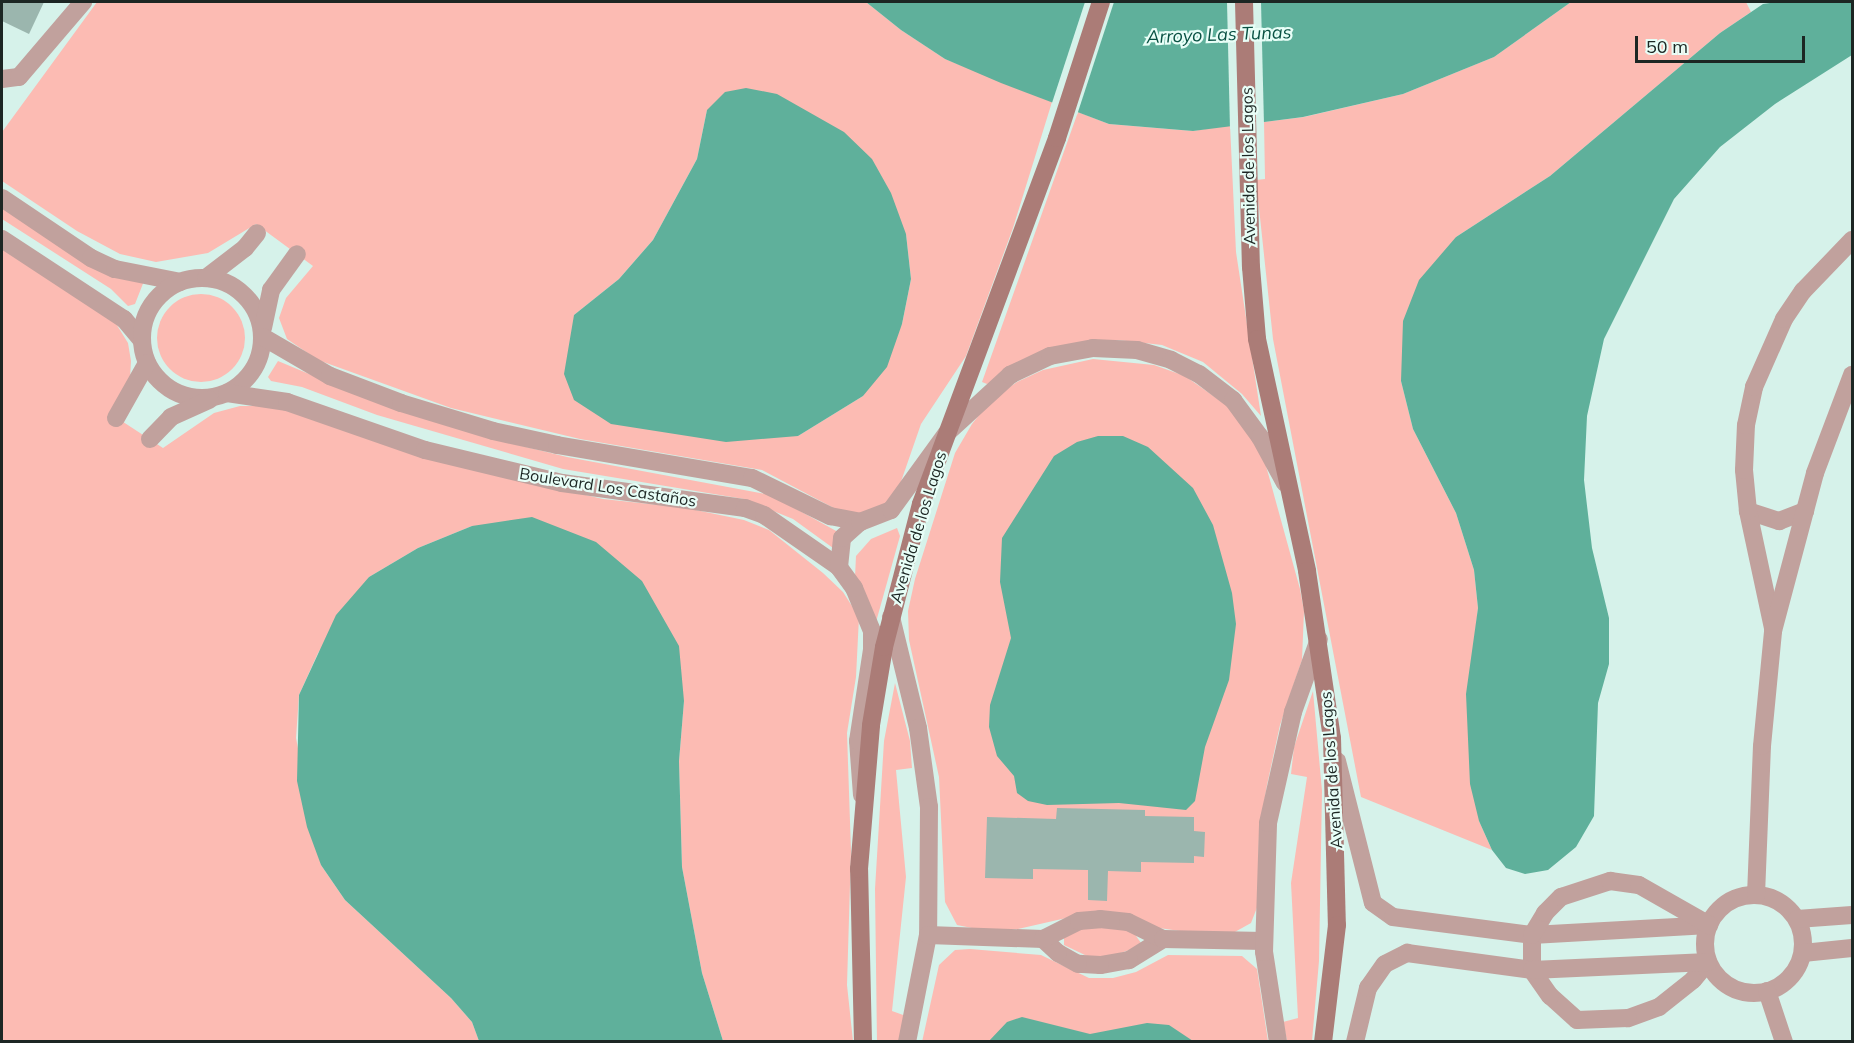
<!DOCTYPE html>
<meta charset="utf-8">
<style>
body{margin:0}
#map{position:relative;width:1854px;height:1043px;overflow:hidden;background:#d6f2ea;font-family:Mulish,sans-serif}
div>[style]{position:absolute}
.green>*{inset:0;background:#fcbbb3}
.round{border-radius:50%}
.water>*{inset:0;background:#5fb09b}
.pier>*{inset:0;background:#d6f2ea}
.building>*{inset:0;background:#9bb6ae}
.street>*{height:18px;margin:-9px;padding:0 9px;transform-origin:9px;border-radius:9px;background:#c1a19d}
.street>.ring{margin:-9px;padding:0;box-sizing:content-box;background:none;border:18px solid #c1a19d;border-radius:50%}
.secondary>*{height:18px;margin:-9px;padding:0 9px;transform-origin:9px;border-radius:9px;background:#ab7c77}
span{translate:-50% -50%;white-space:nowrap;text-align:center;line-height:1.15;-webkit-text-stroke:4.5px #e8fef7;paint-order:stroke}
.street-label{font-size:16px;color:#1c2623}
.water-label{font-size:18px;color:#095143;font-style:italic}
.frame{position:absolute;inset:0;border:3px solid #1c2623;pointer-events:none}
.scale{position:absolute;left:1635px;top:36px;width:170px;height:27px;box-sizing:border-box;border:3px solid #1c2623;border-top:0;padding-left:8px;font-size:18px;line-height:21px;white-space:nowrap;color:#1c2623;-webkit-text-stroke:4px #e8fef7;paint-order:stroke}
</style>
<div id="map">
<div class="green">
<div style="clip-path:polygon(evenodd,97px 2px,866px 2px,901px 30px,945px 59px,1052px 102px,1013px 228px,966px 356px,921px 424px,896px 496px,877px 512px,845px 514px,762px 470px,580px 439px,451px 408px,318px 360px,287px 339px,279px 318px,286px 298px,313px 266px,256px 224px,208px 253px,156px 262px,120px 254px,77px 231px,2px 181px,2px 132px,97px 2px,707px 110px,906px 234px,911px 279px,902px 324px,863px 396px,798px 436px,574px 315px,619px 279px,653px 240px,697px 159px,707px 110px)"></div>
<div style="clip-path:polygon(1571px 2px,1746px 2px,1751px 12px,1720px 33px,1550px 176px,1456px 237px,1401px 381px,1413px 429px,1456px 513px,1474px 570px,1478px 608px,1474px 644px,1479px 821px,1492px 850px,1361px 797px,1273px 339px,1256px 180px,1265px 179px,1264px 122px,1304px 117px,1403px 94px,1494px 57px)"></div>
<div style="clip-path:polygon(1078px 112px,1109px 124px,1193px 131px,1230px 125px,1236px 252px,1261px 416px,1242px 394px,1203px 362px,1162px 345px,1118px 340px,1067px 345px,987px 384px,982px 382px)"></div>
<div style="clip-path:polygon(2px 206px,144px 281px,135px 304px,128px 306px,111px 289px,2px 219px)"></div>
<div style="clip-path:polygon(2px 246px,115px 322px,128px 343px,131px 361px,130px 379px,111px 414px,163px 448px,214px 413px,240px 406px,270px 406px,512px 478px,603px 499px,686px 508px,744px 520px,769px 530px,823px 573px,843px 592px,859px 617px,856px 677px,847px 733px,851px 851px,847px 985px,853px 1041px,723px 1041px,702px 973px,682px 867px,679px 761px,684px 701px,472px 526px,418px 548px,369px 577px,318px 653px,299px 695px,296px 738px,321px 865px,345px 900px,451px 998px,472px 1022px,479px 1041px,2px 1041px)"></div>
<div class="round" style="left:157px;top:294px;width:88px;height:88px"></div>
<div style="clip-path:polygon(1093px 359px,1154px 365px,1185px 376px,1229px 407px,1263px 455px,1300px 589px,1304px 611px,1302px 660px,1280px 725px,1267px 785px,1259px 834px,1258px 905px,1251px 923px,1233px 933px,1180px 931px,1075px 916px,1018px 929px,977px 929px,957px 925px,945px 902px,939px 777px,909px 640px,908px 611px,915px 579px,955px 453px,972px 424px,991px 400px,1017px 382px,1043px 370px)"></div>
<div style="clip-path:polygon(278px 361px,381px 404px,481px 436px,567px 457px,771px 495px,838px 532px,833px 548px,793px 519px,744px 499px,563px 469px,377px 415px,302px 387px,271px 381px,268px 377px)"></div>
<div style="clip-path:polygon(897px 528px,900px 536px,876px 622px,855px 577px,856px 556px,871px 539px)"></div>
<div style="clip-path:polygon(895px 683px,910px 741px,912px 768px,896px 770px,906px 877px,892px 1011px,906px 1016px,899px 1041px,877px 1042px,875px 889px,884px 741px)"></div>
<div style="clip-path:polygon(1313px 691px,1322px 791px,1319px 961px,1312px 1041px,1287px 1041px,1283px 1022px,1298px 1018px,1291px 883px,1307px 777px,1291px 774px,1294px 747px)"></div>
<div style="clip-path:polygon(1088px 927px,1123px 929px,1134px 933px,1141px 943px,1138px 947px,1112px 956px,1087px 956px,1064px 945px,1064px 936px)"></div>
<div style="clip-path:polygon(970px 949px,1041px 955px,1089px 978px,1113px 978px,1136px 972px,1168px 955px,1242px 956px,1257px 969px,1268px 1041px,922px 1042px,939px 965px,955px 950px)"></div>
</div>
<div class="water">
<div style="clip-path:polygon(866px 2px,1571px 2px,1494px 57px,1403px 94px,1303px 117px,1193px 131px,1109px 124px,1001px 83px,945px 59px,901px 30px)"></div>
<div style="clip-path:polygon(1777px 2px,1852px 2px,1852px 55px,1775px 104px,1720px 147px,1674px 199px,1604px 339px,1587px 416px,1584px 480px,1592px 548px,1609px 618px,1609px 664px,1598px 703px,1594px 816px,1576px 847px,1548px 870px,1525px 874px,1506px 868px,1492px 850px,1479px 821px,1470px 784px,1466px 694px,1478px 608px,1474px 570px,1456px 513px,1413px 429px,1401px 381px,1403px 321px,1419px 280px,1456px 237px,1550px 176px,1720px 33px,1763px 4px)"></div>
<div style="clip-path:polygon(746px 88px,777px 94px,844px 132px,872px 159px,891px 193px,906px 234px,911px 279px,902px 324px,887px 367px,863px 396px,798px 436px,726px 442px,611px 424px,574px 400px,564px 374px,574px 315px,619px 279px,653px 240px,697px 159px,707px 110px,725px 92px)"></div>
<div style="clip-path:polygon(1098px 436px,1123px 436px,1148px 447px,1193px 488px,1213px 525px,1232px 593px,1236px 624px,1229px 680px,1205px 747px,1195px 801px,1186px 810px,1119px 803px,1047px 805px,1028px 801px,1017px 793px,1014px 776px,997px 756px,989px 727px,990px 705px,1011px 638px,1000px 582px,1002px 538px,1054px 456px,1077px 442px)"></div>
<div style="clip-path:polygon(532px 517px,596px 542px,642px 581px,679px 646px,684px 701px,679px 761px,682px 867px,702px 973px,723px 1041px,479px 1041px,472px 1022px,451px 998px,345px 900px,321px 865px,307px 827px,297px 781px,299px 695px,336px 615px,369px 577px,418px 548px,472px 526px)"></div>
<div style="clip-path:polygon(1022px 1017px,1090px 1034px,1147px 1023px,1169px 1025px,1193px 1041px,989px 1041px,1007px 1022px)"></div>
</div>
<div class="pier">
<div style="clip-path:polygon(1085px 2px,1114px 2px,1077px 115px,1051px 106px)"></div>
<div style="clip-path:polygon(1227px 2px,1261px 2px,1264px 125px,1230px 129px)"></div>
</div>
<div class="building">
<div style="clip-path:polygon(2px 2px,44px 2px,29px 34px,2px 21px)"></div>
<div style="clip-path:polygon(1057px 808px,1145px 810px,1145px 816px,1194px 817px,1194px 831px,1205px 832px,1204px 857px,1194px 856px,1194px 863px,1141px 862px,1141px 872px,1108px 871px,1107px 901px,1088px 900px,1088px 870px,1033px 869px,1033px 879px,985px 878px,987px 817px,1056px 819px)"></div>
</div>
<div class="street">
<div style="left:2px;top:79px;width:17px;rotate:-7deg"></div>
<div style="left:19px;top:77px;width:99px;rotate:-49.5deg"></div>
<div style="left:2px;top:198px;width:107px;rotate:34deg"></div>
<div style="left:91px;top:258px;width:26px;rotate:25deg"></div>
<div style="left:115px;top:269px;width:66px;rotate:11.3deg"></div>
<div style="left:2px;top:239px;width:146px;rotate:33.3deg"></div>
<div style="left:124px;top:319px;width:26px;rotate:50deg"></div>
<div class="ring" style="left:142px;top:278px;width:102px;height:102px"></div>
<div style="left:206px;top:278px;width:49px;rotate:-37.6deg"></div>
<div style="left:245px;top:248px;width:19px;rotate:-51deg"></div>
<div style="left:263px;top:328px;width:39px;rotate:-78deg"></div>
<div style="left:271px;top:290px;width:44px;rotate:-54.2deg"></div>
<div style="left:263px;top:337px;width:78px;rotate:30.2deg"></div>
<div style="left:330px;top:376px;width:76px;rotate:20.8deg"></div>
<div style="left:401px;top:403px;width:96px;rotate:16.9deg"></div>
<div style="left:493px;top:431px;width:66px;rotate:12.3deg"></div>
<div style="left:557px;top:445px;width:198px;rotate:9.6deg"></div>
<div style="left:752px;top:478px;width:87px;rotate:26deg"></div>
<div style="left:830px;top:516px;width:31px;rotate:11deg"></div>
<div style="left:227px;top:393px;width:61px;rotate:8.5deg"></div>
<div style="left:287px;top:402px;width:146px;rotate:19.2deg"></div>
<div style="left:425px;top:450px;width:141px;rotate:13.5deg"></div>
<div style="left:562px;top:483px;width:185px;rotate:7.8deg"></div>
<div style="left:745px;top:508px;width:20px;rotate:20deg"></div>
<div style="left:764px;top:515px;width:91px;rotate:34.7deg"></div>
<div style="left:116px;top:418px;width:63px;rotate:-60.6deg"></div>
<div style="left:150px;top:439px;width:30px;rotate:-46deg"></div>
<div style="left:171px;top:417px;width:42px;rotate:-24.1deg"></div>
<div style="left:1748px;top:511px;width:33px;rotate:18deg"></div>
<div style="left:1779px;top:521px;width:28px;rotate:-21deg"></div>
<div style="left:891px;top:617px;width:114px;rotate:76.3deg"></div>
<div style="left:918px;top:728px;width:80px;rotate:82.1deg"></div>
<div style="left:929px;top:807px;width:128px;rotate:90.4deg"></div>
<div style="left:928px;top:935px;width:109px;rotate:101.1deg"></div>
<div style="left:1773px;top:628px;width:120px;rotate:-102.1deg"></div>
<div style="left:1748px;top:511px;width:41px;rotate:-95.6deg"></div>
<div style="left:1744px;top:470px;width:45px;rotate:-87.5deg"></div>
<div style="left:1746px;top:425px;width:39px;rotate:-78deg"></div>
<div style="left:1754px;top:387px;width:74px;rotate:-66.2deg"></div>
<div style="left:1784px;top:319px;width:34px;rotate:-56deg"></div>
<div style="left:1803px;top:291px;width:71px;rotate:-46.1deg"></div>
<div style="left:1337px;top:761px;width:146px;rotate:75.8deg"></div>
<div style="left:1373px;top:903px;width:24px;rotate:35deg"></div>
<div style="left:1393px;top:917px;width:140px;rotate:7.4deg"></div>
<div style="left:1532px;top:935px;width:177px;rotate:-3.2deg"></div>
<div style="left:862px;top:795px;width:54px;rotate:-94.2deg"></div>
<div style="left:858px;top:741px;width:92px;rotate:-81.3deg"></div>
<div style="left:872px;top:650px;width:19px;rotate:-90deg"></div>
<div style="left:872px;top:631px;width:47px;rotate:-112.7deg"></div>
<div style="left:854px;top:588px;width:26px;rotate:-126deg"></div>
<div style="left:839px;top:567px;width:29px;rotate:-84deg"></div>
<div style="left:842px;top:538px;width:24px;rotate:-42deg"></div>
<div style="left:860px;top:522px;width:33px;rotate:-21deg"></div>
<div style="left:891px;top:510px;width:95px;rotate:-54deg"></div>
<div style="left:947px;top:433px;width:86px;rotate:-42.6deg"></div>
<div style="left:1010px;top:375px;width:44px;rotate:-25.4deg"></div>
<div style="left:1050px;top:356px;width:44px;rotate:-10.5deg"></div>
<div style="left:1093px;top:348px;width:44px;rotate:2.6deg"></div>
<div style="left:1137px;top:350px;width:35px;rotate:16deg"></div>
<div style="left:1171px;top:360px;width:31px;rotate:27deg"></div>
<div style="left:1199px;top:374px;width:43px;rotate:37.4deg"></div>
<div style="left:1233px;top:400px;width:46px;rotate:53.9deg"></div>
<div style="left:1260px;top:437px;width:52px;rotate:61.5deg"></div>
<div class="ring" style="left:1705px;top:895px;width:80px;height:80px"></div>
<div style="left:1756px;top:895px;width:149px;rotate:-87.7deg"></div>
<div style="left:1762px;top:746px;width:116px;rotate:-84.5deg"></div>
<div style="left:1773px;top:631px;width:163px;rotate:-75.1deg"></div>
<div style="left:1815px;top:473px;width:105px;rotate:-69.3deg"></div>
<div style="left:1797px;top:919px;width:55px;rotate:-4.2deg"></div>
<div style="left:928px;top:935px;width:115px;rotate:2deg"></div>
<div style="left:1163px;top:939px;width:40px;rotate:148deg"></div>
<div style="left:1129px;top:960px;width:29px;rotate:170deg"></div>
<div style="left:1100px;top:965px;width:22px;rotate:-177deg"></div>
<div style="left:1078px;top:964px;width:23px;rotate:-151deg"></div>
<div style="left:1058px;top:953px;width:21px;rotate:-137deg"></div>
<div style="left:1043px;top:939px;width:40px;rotate:-26.6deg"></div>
<div style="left:1079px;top:921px;width:21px;rotate:-5deg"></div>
<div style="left:1100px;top:919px;width:28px;rotate:6deg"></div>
<div style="left:1128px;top:922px;width:39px;rotate:26deg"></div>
<div style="left:1163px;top:939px;width:101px;rotate:1.1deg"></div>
<div style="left:1803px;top:953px;width:49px;rotate:-5.8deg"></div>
<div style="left:1708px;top:962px;width:23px;rotate:130deg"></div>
<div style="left:1693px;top:980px;width:43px;rotate:141.5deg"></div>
<div style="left:1659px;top:1007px;width:33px;rotate:160deg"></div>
<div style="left:1628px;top:1018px;width:51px;rotate:177.8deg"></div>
<div style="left:1577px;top:1020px;width:36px;rotate:-138deg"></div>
<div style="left:1550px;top:996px;width:32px;rotate:-125deg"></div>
<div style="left:1532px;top:970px;width:35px;rotate:-90deg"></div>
<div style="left:1532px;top:935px;width:26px;rotate:-59deg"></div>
<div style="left:1545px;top:913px;width:23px;rotate:-45deg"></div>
<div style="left:1561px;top:897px;width:52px;rotate:-18.1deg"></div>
<div style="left:1610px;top:881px;width:29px;rotate:8deg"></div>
<div style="left:1639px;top:885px;width:81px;rotate:29.7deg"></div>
<div style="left:1767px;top:991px;width:54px;rotate:71.6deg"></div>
<div style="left:1278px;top:1042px;width:91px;rotate:-98.8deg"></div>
<div style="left:1264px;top:952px;width:129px;rotate:-88.2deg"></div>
<div style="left:1268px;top:823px;width:114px;rotate:-77.3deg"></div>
<div style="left:1293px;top:712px;width:77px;rotate:-70.4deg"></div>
<div style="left:1355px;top:1042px;width:56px;rotate:-76.5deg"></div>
<div style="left:1368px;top:988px;width:29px;rotate:-55deg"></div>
<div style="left:1385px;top:964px;width:25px;rotate:-27deg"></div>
<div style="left:1407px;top:953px;width:126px;rotate:7.7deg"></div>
<div style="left:1532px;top:970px;width:176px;rotate:-2.6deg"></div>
</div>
<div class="secondary">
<div style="left:1244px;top:2px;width:265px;rotate:88.5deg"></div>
<div style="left:1251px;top:267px;width:72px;rotate:85.2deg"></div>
<div style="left:1257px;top:339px;width:237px;rotate:77.8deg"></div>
<div style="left:1307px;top:571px;width:169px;rotate:81.5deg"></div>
<div style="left:1332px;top:738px;width:187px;rotate:88.5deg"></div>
<div style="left:1337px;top:925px;width:118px;rotate:96.8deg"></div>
<div style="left:863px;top:1042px;width:173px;rotate:-91.3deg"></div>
<div style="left:859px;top:869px;width:144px;rotate:-85.2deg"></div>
<div style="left:871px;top:725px;width:79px;rotate:-80.5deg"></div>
<div style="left:884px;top:647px;width:148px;rotate:-75.5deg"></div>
<div style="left:921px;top:504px;width:390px;rotate:-69.6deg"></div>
<div style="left:1057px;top:138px;width:143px;rotate:-72.1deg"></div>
</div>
<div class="street-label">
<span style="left:1248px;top:166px;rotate:-91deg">Avenida de los Lagos</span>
<span style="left:608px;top:487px;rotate:9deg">Boulevard Los Castaños</span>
<span style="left:918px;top:527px;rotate:-73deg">Avenida de los Lagos</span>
<span style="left:1331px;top:770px;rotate:-94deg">Avenida de los Lagos</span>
</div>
<div class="water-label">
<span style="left:1219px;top:35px;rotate:-2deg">Arroyo Las Tunas</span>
</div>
<div class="frame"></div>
<div class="scale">50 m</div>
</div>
